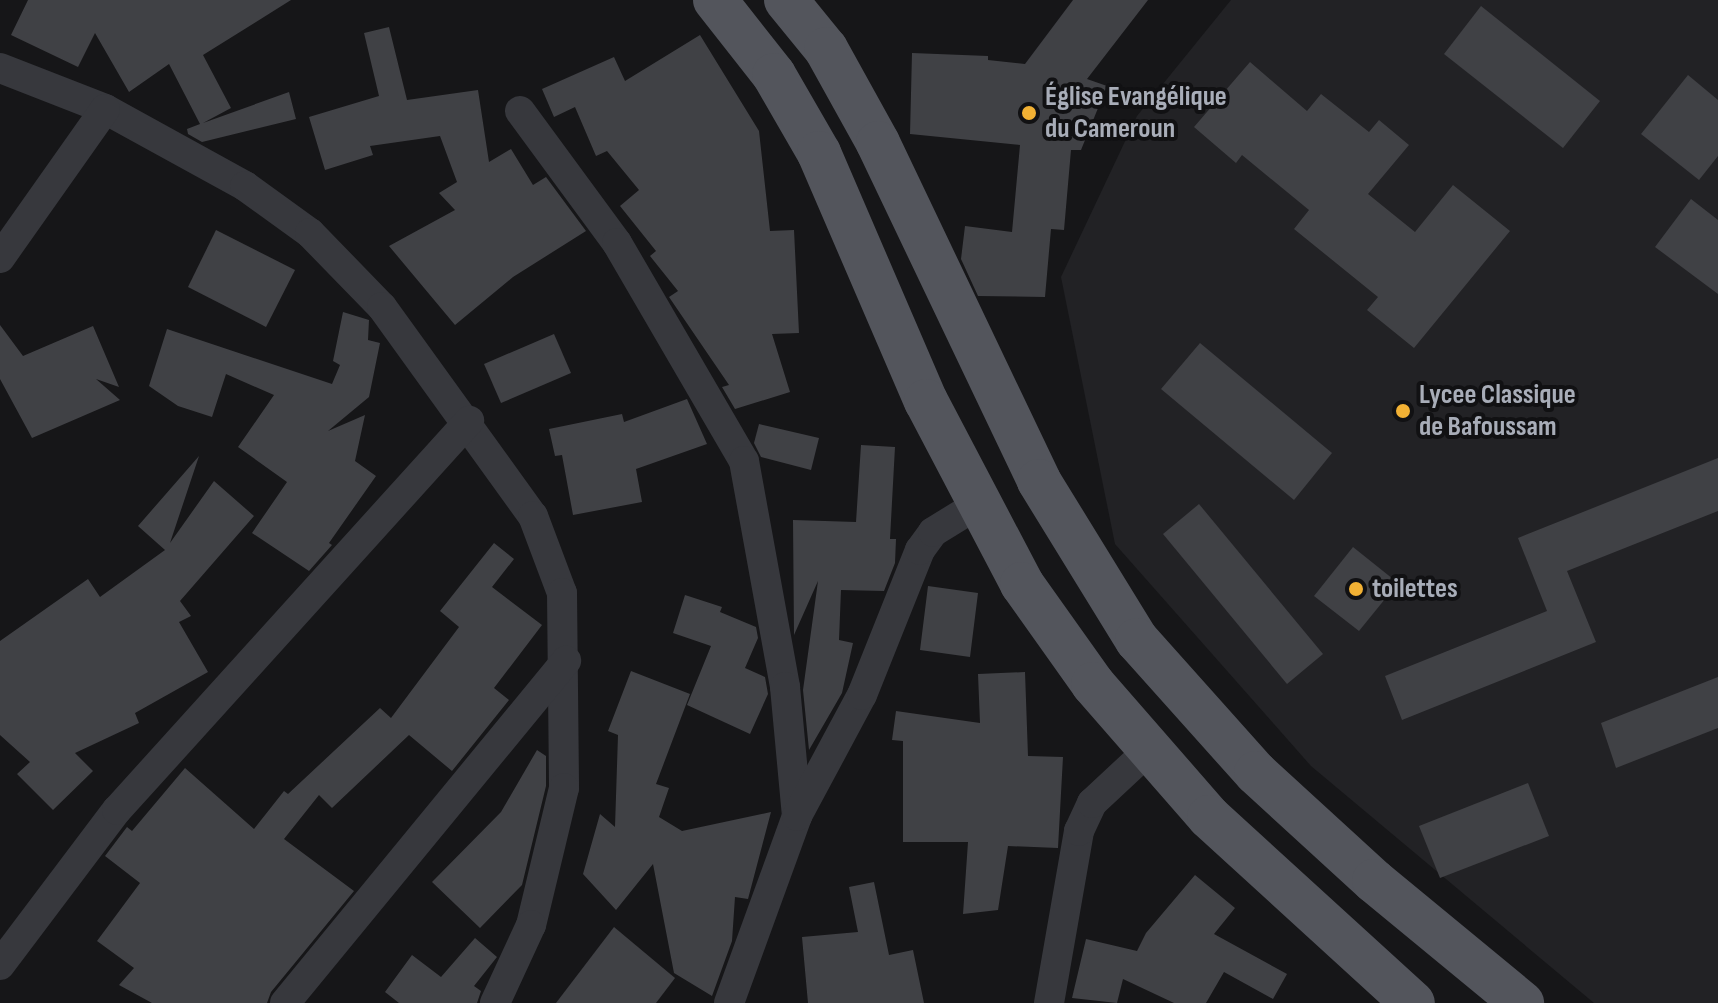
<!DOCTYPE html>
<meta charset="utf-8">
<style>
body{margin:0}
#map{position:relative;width:1718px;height:1003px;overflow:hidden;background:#161618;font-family:"Sofia Sans Condensed",sans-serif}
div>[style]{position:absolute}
.built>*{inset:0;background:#222225}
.building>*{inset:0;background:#404145}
.minor>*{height:30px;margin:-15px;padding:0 15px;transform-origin:15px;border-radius:15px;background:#37383d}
.primary>*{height:44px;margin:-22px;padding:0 22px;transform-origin:22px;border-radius:22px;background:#53555c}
.dots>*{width:22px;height:22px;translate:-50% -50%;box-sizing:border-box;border:4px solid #111113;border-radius:50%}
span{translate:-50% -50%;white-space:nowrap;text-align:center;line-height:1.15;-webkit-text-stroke:8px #111113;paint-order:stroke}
.poi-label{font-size:28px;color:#a8adb8;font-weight:700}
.left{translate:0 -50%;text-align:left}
</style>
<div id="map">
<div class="built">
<div style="clip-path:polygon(1231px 0,1718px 0,1718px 1003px,1594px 1003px,1311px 766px,1115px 544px,1061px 277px,1137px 116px)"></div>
</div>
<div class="building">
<div style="clip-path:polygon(28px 0,291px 0,203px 55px,231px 108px,203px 123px,289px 92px,296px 119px,202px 142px,188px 134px,187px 129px,200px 124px,169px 64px,129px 92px,95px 33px,78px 67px,11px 35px)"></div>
<div style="clip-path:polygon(1073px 0,1148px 0,1087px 79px,1107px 86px,1081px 150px,1071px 150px,1064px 230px,1051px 229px,1045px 297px,978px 296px,961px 259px,965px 226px,1012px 232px,1020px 145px,910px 134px,912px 53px,988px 56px,988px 60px,1025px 64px)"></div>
<div style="clip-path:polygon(1481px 6px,1600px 101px,1563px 148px,1444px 54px)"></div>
<div style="clip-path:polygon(389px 27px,407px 100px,478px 90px,489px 162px,511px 149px,533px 185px,546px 177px,586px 231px,513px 277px,455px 325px,389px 246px,455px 210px,439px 193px,457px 182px,440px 136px,370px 146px,373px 155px,325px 170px,309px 117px,379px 96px,364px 33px)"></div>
<div style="clip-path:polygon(700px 35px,759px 131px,770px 231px,794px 230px,799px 333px,772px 334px,790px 392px,735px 409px,722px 387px,729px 385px,669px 297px,678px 291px,650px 256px,656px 251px,620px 206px,639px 190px,607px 151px,596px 156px,575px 107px,554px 117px,542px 89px,614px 57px,625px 81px)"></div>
<div style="clip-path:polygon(1250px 62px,1307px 111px,1321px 94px,1369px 132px,1379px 120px,1409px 145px,1368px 194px,1415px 232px,1453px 185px,1510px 231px,1414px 348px,1367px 310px,1378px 297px,1294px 229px,1309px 210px,1242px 155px,1236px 163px,1194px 127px)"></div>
<div style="clip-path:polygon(1688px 75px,1718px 100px,1718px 156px,1699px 180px,1641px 134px)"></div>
<div style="clip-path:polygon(1691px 199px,1718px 220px,1718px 294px,1655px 247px)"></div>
<div style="clip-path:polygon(216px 230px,295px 270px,266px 327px,188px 287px)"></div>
<div style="clip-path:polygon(343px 312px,369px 320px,368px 340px,380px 343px,369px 397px,328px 431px,365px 415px,355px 461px,376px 476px,329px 543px,332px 545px,309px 571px,252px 533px,287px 482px,238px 447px,274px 395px,226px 374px,212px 417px,178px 406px,149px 386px,167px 329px,332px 384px,340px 365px,333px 361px)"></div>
<div style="clip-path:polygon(0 325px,23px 356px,93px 326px,119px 387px,96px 379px,120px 400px,32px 438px,0 379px)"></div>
<div style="clip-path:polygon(554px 334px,571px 373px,501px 403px,484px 364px)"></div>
<div style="clip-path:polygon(1200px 343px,1332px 453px,1294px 500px,1161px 389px)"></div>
<div style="clip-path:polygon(687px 399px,707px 444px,636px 469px,642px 502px,573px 515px,562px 455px,555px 456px,549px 429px,622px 414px,624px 422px)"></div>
<div style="clip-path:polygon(759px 424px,819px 438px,811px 470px,761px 457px,754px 443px)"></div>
<div style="clip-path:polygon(861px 445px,895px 447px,890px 539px,896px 539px,895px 563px,884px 591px,841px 590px,839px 640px,853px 643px,842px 693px,809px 750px,803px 690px,818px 581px,794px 635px,793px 520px,856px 522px)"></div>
<div style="clip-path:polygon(199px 456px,170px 543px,214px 481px,254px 516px,180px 601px,191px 616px,179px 622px,208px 672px,135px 713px,139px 723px,75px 753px,93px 771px,53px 810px,17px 774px,30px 762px,0 735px,0 641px,88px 579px,100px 597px,165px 550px,138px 526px)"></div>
<div style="clip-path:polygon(1718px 458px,1718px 511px,1567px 571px,1596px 642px,1402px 720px,1385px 676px,1547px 611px,1518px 538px)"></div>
<div style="clip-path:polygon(1199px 504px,1323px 654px,1287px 684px,1163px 534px)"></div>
<div style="clip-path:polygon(494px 543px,514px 559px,492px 587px,542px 625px,494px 688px,509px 700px,452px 771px,409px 735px,332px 808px,319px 795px,284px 839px,354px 891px,271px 992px,267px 1003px,152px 1003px,119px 985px,134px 968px,97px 941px,140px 883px,105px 856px,127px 827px,132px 831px,185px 768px,254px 829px,284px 791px,288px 794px,380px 708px,391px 718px,459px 627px,440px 611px)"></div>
<div style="clip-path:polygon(1353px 547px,1398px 583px,1359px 631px,1314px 596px)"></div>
<div style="clip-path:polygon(928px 586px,978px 593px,970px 657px,920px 650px)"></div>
<div style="clip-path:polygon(685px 595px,722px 607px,720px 612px,756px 627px,758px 638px,745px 668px,765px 677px,768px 694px,750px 734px,687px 705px,711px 646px,673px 633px)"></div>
<div style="clip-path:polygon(631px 671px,690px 694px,656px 784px,669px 788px,659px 817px,682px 831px,771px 812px,748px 899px,735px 897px,732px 941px,712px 996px,674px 973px,653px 864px,616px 910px,583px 874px,600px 814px,615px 827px,618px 735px,608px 731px)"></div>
<div style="clip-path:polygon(1025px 672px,1028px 756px,1063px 757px,1058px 848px,1008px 846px,998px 910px,963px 914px,968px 842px,903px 842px,903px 741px,892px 740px,896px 711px,980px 723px,978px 674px)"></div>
<div style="clip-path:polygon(1718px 677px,1718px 728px,1616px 768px,1601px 723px)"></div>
<div style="clip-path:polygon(537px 750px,546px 756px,546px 786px,522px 885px,480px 928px,432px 882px,501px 812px)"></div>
<div style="clip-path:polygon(1528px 783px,1549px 836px,1440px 878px,1419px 826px)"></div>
<div style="clip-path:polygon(1195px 875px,1235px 908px,1214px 934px,1287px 974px,1273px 999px,1224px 972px,1206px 1003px,1174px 1003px,1123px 979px,1117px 1003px,1072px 998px,1086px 939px,1137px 951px,1146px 933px)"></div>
<div style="clip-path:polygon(874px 882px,889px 955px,913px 950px,924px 1003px,808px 1003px,802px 937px,858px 932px,849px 887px)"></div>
<div style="clip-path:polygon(614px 927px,675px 978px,656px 1003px,556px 1003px)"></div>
<div style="clip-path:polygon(475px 938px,497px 957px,474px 986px,481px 991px,477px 1003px,399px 1003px,385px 992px,412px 955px,441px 977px)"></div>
</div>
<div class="minor">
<div style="left:0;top:68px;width:113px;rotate:21.3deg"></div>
<div style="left:105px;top:109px;width:160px;rotate:28.8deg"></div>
<div style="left:245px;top:186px;width:80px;rotate:35.9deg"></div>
<div style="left:310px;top:233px;width:103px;rotate:45.8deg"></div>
<div style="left:382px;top:307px;width:258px;rotate:54.2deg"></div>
<div style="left:533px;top:516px;width:82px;rotate:69.4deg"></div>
<div style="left:562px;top:593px;width:195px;rotate:89.4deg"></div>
<div style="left:564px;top:788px;width:141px;rotate:103.5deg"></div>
<div style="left:531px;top:925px;width:86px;rotate:114.8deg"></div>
<div style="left:520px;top:111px;width:164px;rotate:53.7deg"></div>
<div style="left:617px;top:243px;width:252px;rotate:59.8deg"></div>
<div style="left:744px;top:461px;width:230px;rotate:79.7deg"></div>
<div style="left:785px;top:687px;width:130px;rotate:84.7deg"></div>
<div style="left:0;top:258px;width:182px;rotate:-54.8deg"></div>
<div style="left:0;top:965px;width:194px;rotate:-53deg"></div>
<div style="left:117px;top:810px;width:525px;rotate:-47.86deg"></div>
<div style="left:285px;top:1003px;width:443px;rotate:-50.6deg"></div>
<div style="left:729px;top:1003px;width:199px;rotate:-70deg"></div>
<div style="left:797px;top:816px;width:137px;rotate:-61.8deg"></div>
<div style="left:862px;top:695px;width:156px;rotate:-68.2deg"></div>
<div style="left:920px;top:550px;width:22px;rotate:-54deg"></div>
<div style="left:933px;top:532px;width:52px;rotate:-31.5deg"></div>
<div style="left:1049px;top:1003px;width:175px;rotate:-80.1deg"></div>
<div style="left:1079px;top:831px;width:31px;rotate:-65deg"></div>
<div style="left:1092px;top:803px;width:79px;rotate:-43deg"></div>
</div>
<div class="primary">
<div style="left:715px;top:0;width:95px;rotate:51.8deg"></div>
<div style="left:774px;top:75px;width:90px;rotate:60deg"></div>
<div style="left:819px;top:153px;width:270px;rotate:66.7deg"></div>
<div style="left:926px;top:401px;width:207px;rotate:62.3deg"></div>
<div style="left:1022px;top:584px;width:123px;rotate:54.6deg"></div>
<div style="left:1093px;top:684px;width:176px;rotate:48.9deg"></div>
<div style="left:1209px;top:817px;width:276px;rotate:42.4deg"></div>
<div style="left:786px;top:0;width:63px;rotate:50.8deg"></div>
<div style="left:826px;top:49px;width:107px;rotate:61deg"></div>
<div style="left:878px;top:143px;width:374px;rotate:64.5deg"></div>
<div style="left:1039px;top:481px;width:187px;rotate:58.4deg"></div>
<div style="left:1137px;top:640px;width:178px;rotate:48.2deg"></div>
<div style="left:1256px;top:773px;width:160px;rotate:42.5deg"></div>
<div style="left:1374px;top:881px;width:192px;rotate:39.5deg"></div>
</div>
<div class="dots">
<div style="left:1029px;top:113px;background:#f2b134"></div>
<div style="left:1403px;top:411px;background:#f2b134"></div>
<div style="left:1356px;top:589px;background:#f2b134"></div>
</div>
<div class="poi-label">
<span class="left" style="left:1045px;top:113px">Église Evangélique<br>du Cameroun</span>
<span class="left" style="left:1419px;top:411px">Lycee Classique<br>de Bafoussam</span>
<span class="left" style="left:1372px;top:589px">toilettes</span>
</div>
</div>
